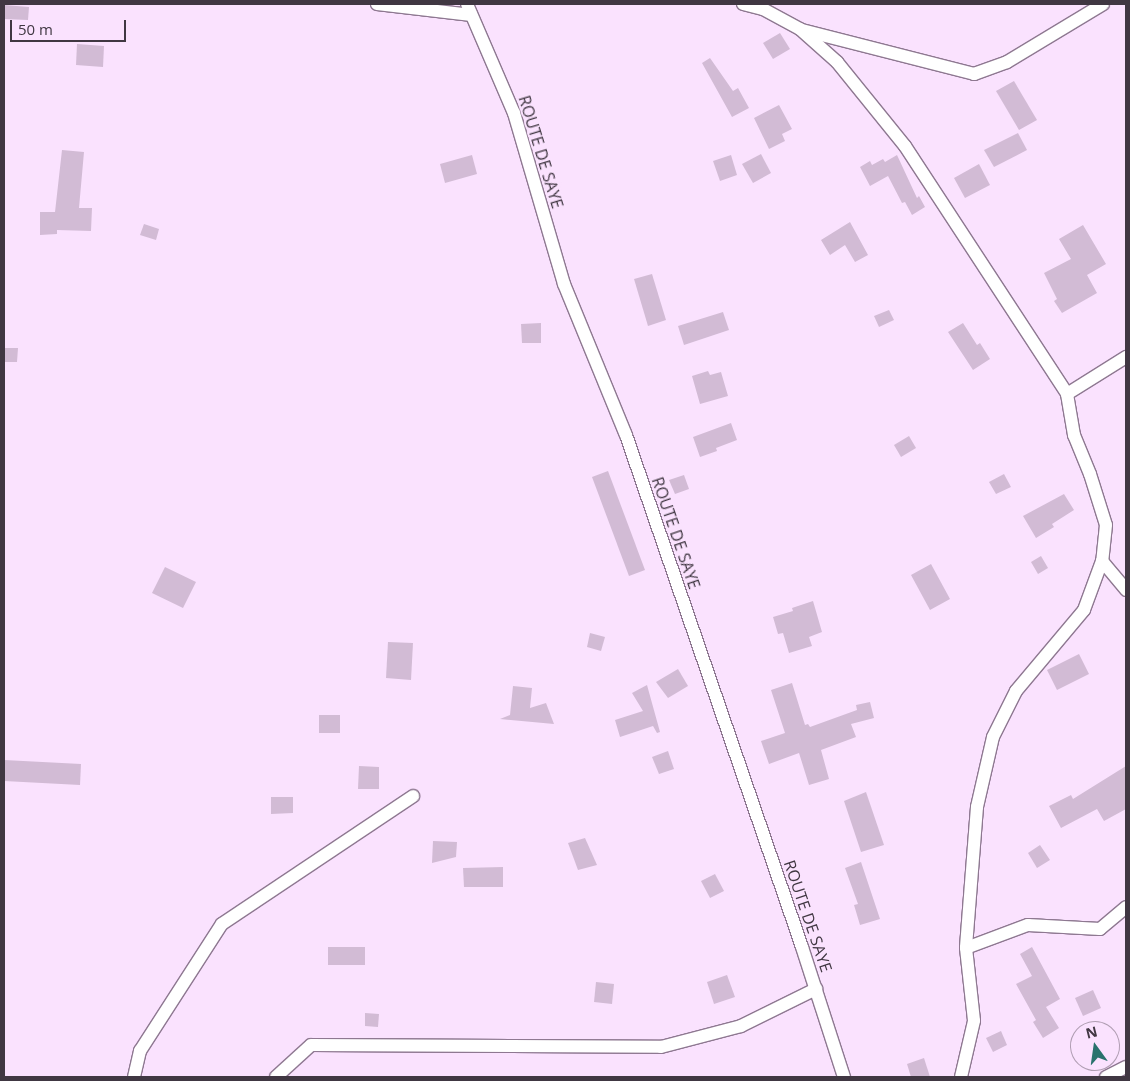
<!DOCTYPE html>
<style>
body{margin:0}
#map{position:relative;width:1130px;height:1081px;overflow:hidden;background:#fae2fe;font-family:"Open Sans",sans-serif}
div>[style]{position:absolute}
.building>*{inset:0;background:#d2bbd5}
.roads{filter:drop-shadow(1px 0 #8e7891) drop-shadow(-1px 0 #8e7891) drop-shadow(0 1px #8e7891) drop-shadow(0 -1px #8e7891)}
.minor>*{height:12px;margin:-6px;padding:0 6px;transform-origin:6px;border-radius:6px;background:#fff}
span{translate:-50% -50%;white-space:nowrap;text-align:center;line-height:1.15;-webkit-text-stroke:4px #fae2fe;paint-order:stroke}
.street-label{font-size:16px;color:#403742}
.frame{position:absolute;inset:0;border:5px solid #403742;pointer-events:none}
.north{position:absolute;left:1070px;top:1021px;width:50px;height:50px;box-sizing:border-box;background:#fae2fe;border:1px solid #b09eb3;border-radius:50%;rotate:346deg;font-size:14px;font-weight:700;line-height:20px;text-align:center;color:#403742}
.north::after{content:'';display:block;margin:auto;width:18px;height:22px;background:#29726d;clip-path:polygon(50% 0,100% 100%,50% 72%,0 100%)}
.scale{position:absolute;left:10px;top:20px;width:116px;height:22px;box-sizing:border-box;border:2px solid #403742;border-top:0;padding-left:6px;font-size:15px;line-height:18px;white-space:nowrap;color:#403742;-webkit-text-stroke:4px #fae2fe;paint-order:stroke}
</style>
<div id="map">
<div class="building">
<div style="clip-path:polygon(4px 5px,29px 7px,28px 20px,4px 19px)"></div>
<div style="clip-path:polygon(780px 33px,790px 49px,773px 59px,763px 43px)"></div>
<div style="clip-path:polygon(77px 44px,104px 46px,103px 67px,76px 65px)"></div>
<div style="clip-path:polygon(710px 58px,733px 91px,738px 88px,749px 108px,732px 117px,702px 63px)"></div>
<div style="clip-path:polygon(1014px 81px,1037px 120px,1019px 130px,996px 91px)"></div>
<div style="clip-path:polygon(779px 105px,792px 129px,782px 134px,785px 141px,769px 149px,754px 118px)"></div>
<div style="clip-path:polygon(1018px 133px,1027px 150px,994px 167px,984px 150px)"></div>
<div style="clip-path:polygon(62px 150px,84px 152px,79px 208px,92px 208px,91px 231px,57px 230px,57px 234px,40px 235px,40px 212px,55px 212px)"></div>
<div style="clip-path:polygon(761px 154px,771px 173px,753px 183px,742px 164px)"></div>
<div style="clip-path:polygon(472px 155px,477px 174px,445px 183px,440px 164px)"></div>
<div style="clip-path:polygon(731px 155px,737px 175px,720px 181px,713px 161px)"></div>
<div style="clip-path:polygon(897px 155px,917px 198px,919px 196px,925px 207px,912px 215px,905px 202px,902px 203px,888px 176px,870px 186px,860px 167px,870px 161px,872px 165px,883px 159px,885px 162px)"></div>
<div style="clip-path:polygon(979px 164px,990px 185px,965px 198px,954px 178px)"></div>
<div style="clip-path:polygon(850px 222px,868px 255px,855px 262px,845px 245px,830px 255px,821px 240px)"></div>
<div style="clip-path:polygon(144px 224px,159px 229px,156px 240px,140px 235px)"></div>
<div style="clip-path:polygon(1083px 225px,1106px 264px,1087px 275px,1097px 293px,1062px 313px,1054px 301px,1057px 299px,1044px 273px,1071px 259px,1059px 239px)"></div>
<div style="clip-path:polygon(652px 274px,666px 320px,648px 326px,634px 279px)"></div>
<div style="clip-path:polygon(889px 310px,894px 320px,879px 327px,874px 316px)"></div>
<div style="clip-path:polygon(723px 312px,729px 330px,684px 345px,678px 326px)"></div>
<div style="clip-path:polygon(541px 323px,541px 343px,522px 343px,521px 324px)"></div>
<div style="clip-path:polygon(963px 323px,977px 345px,980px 343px,990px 359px,973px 370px,948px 332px)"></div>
<div style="clip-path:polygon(4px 348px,18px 348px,17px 362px,4px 362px)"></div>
<div style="clip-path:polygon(708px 371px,710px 375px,721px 372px,728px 396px,700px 404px,692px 376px)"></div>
<div style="clip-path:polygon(731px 423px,737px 440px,716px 448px,717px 451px,700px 457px,693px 437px)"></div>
<div style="clip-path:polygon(909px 436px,916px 448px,901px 457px,894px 445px)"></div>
<div style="clip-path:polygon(608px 471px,645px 570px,629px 576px,592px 477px)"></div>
<div style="clip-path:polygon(1004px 474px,1011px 487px,996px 494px,989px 482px)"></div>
<div style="clip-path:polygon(684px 475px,689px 489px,675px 494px,669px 480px)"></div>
<div style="clip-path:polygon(1064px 494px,1074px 510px,1052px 524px,1054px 527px,1036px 538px,1023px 516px)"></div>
<div style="clip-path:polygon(1041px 556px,1048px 568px,1038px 574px,1031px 562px)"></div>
<div style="clip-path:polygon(931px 564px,950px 599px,930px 610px,911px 575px)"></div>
<div style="clip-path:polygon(165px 567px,196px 582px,183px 608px,152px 593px)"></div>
<div style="clip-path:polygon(813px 601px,822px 632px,809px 637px,812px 646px,789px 653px,783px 633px,778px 634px,773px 617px,793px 611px,792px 608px)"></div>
<div style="clip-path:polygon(590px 633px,605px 637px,601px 651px,587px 647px)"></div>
<div style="clip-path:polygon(388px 642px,413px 643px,411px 680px,386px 678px)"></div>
<div style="clip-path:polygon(1079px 654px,1089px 674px,1057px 690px,1047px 670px)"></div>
<div style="clip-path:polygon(678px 669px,688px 686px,668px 698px,656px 682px)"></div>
<div style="clip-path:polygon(792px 683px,805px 725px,808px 724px,810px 727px,857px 710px,856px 705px,870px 702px,874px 718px,851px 724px,856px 737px,821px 750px,829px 779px,809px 785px,799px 753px,769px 764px,761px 741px,785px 733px,771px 690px)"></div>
<div style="clip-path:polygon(647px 685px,660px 732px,657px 733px,653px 726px,620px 737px,615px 720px,643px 711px,632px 693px)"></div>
<div style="clip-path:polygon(513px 686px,532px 688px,530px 708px,546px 703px,554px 724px,500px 719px,510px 715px)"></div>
<div style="clip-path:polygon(319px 715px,340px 715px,340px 733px,319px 733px)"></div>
<div style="clip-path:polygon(668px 751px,674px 769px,659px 774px,652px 757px)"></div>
<div style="clip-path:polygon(4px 760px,81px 764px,80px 785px,4px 781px)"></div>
<div style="clip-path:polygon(359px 766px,379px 767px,379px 789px,358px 789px)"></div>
<div style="clip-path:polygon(1126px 766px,1126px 809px,1104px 821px,1097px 809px,1061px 828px,1049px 806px,1071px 795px,1073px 799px)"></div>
<div style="clip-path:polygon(866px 792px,884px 845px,861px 852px,844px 801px)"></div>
<div style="clip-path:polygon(271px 797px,293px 797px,293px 813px,271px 814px)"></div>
<div style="clip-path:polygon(585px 838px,597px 865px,578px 870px,568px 843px)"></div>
<div style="clip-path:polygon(433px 841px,457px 842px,456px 857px,432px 863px)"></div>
<div style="clip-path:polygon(1040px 845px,1050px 860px,1037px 868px,1028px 853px)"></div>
<div style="clip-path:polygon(861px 862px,880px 919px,860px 925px,854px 905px,858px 904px,845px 868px)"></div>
<div style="clip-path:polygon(503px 867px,503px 887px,464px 887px,463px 868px)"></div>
<div style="clip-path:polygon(715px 874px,724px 891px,710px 898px,701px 881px)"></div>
<div style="clip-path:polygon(328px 947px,365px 947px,365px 965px,328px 965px)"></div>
<div style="clip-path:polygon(1032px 947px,1060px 999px,1046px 1007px,1059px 1028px,1043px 1038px,1033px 1022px,1036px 1020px,1016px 984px,1032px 976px,1020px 954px)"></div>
<div style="clip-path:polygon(727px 975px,735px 997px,714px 1004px,707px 982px)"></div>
<div style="clip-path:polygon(596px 982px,614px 984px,612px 1004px,594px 1002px)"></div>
<div style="clip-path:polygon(1093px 990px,1101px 1008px,1083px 1016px,1075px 998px)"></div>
<div style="clip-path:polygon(365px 1013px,379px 1014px,378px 1027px,365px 1026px)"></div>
<div style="clip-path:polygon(1001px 1031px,1007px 1045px,993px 1052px,986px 1038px)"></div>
<div style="clip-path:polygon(924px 1058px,930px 1077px,911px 1077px,907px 1064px)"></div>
</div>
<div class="roads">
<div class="minor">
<div style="left:377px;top:4px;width:95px;rotate:6.7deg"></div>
<div style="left:467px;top:4px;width:119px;rotate:66.7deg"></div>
<div style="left:514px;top:113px;width:178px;rotate:73.7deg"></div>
<div style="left:564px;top:284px;width:163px;rotate:67.7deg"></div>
<div style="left:626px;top:435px;width:541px;rotate:71.03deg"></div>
<div style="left:802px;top:947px;width:137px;rotate:72.1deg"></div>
<div style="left:743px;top:4px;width:21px;rotate:14deg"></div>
<div style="left:763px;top:9px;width:42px;rotate:28.4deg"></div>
<div style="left:800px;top:29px;width:50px;rotate:41.7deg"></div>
<div style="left:837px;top:62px;width:108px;rotate:51deg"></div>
<div style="left:905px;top:146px;width:296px;rotate:56.8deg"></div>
<div style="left:1067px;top:394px;width:42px;rotate:80.3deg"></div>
<div style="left:1074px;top:435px;width:42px;rotate:67.7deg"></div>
<div style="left:1090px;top:474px;width:53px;rotate:72.6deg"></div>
<div style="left:1106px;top:525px;width:36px;rotate:96deg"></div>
<div style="left:1102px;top:561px;width:52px;rotate:110.2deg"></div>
<div style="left:1084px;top:610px;width:106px;rotate:130deg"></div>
<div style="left:1016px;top:691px;width:51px;rotate:116.6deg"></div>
<div style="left:993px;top:737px;width:72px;rotate:102.9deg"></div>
<div style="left:977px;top:807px;width:141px;rotate:94.5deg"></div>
<div style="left:966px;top:948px;width:73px;rotate:83.7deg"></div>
<div style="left:974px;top:1021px;width:57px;rotate:103.1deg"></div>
<div style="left:802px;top:30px;width:178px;rotate:14.3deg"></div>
<div style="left:974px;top:74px;width:35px;rotate:-20deg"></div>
<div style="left:1007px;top:62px;width:112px;rotate:-31.1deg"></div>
<div style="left:1067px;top:394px;width:70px;rotate:-32.1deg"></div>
<div style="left:1102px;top:561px;width:38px;rotate:50deg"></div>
<div style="left:966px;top:948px;width:66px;rotate:-20.4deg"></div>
<div style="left:1028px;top:925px;width:72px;rotate:3.2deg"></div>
<div style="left:1100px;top:929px;width:34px;rotate:-40deg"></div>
<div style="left:134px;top:1077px;width:27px;rotate:-77deg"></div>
<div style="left:140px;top:1051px;width:151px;rotate:-57.2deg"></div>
<div style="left:222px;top:924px;width:230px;rotate:-33.8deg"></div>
<div style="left:276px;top:1077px;width:47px;rotate:-42.4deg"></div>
<div style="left:311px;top:1045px;width:350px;rotate:0.3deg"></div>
<div style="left:661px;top:1047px;width:83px;rotate:-14.7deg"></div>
<div style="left:741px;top:1026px;width:84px;rotate:-26.3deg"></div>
<div style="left:1106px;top:1077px;width:22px;rotate:-27deg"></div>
</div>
</div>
<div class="street-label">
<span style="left:541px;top:152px;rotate:73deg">ROUTE DE SAYE</span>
<span style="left:676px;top:533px;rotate:71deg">ROUTE DE SAYE</span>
<span style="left:808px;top:916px;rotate:71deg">ROUTE DE SAYE</span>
</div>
<div class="frame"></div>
<div class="north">N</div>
<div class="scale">50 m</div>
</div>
